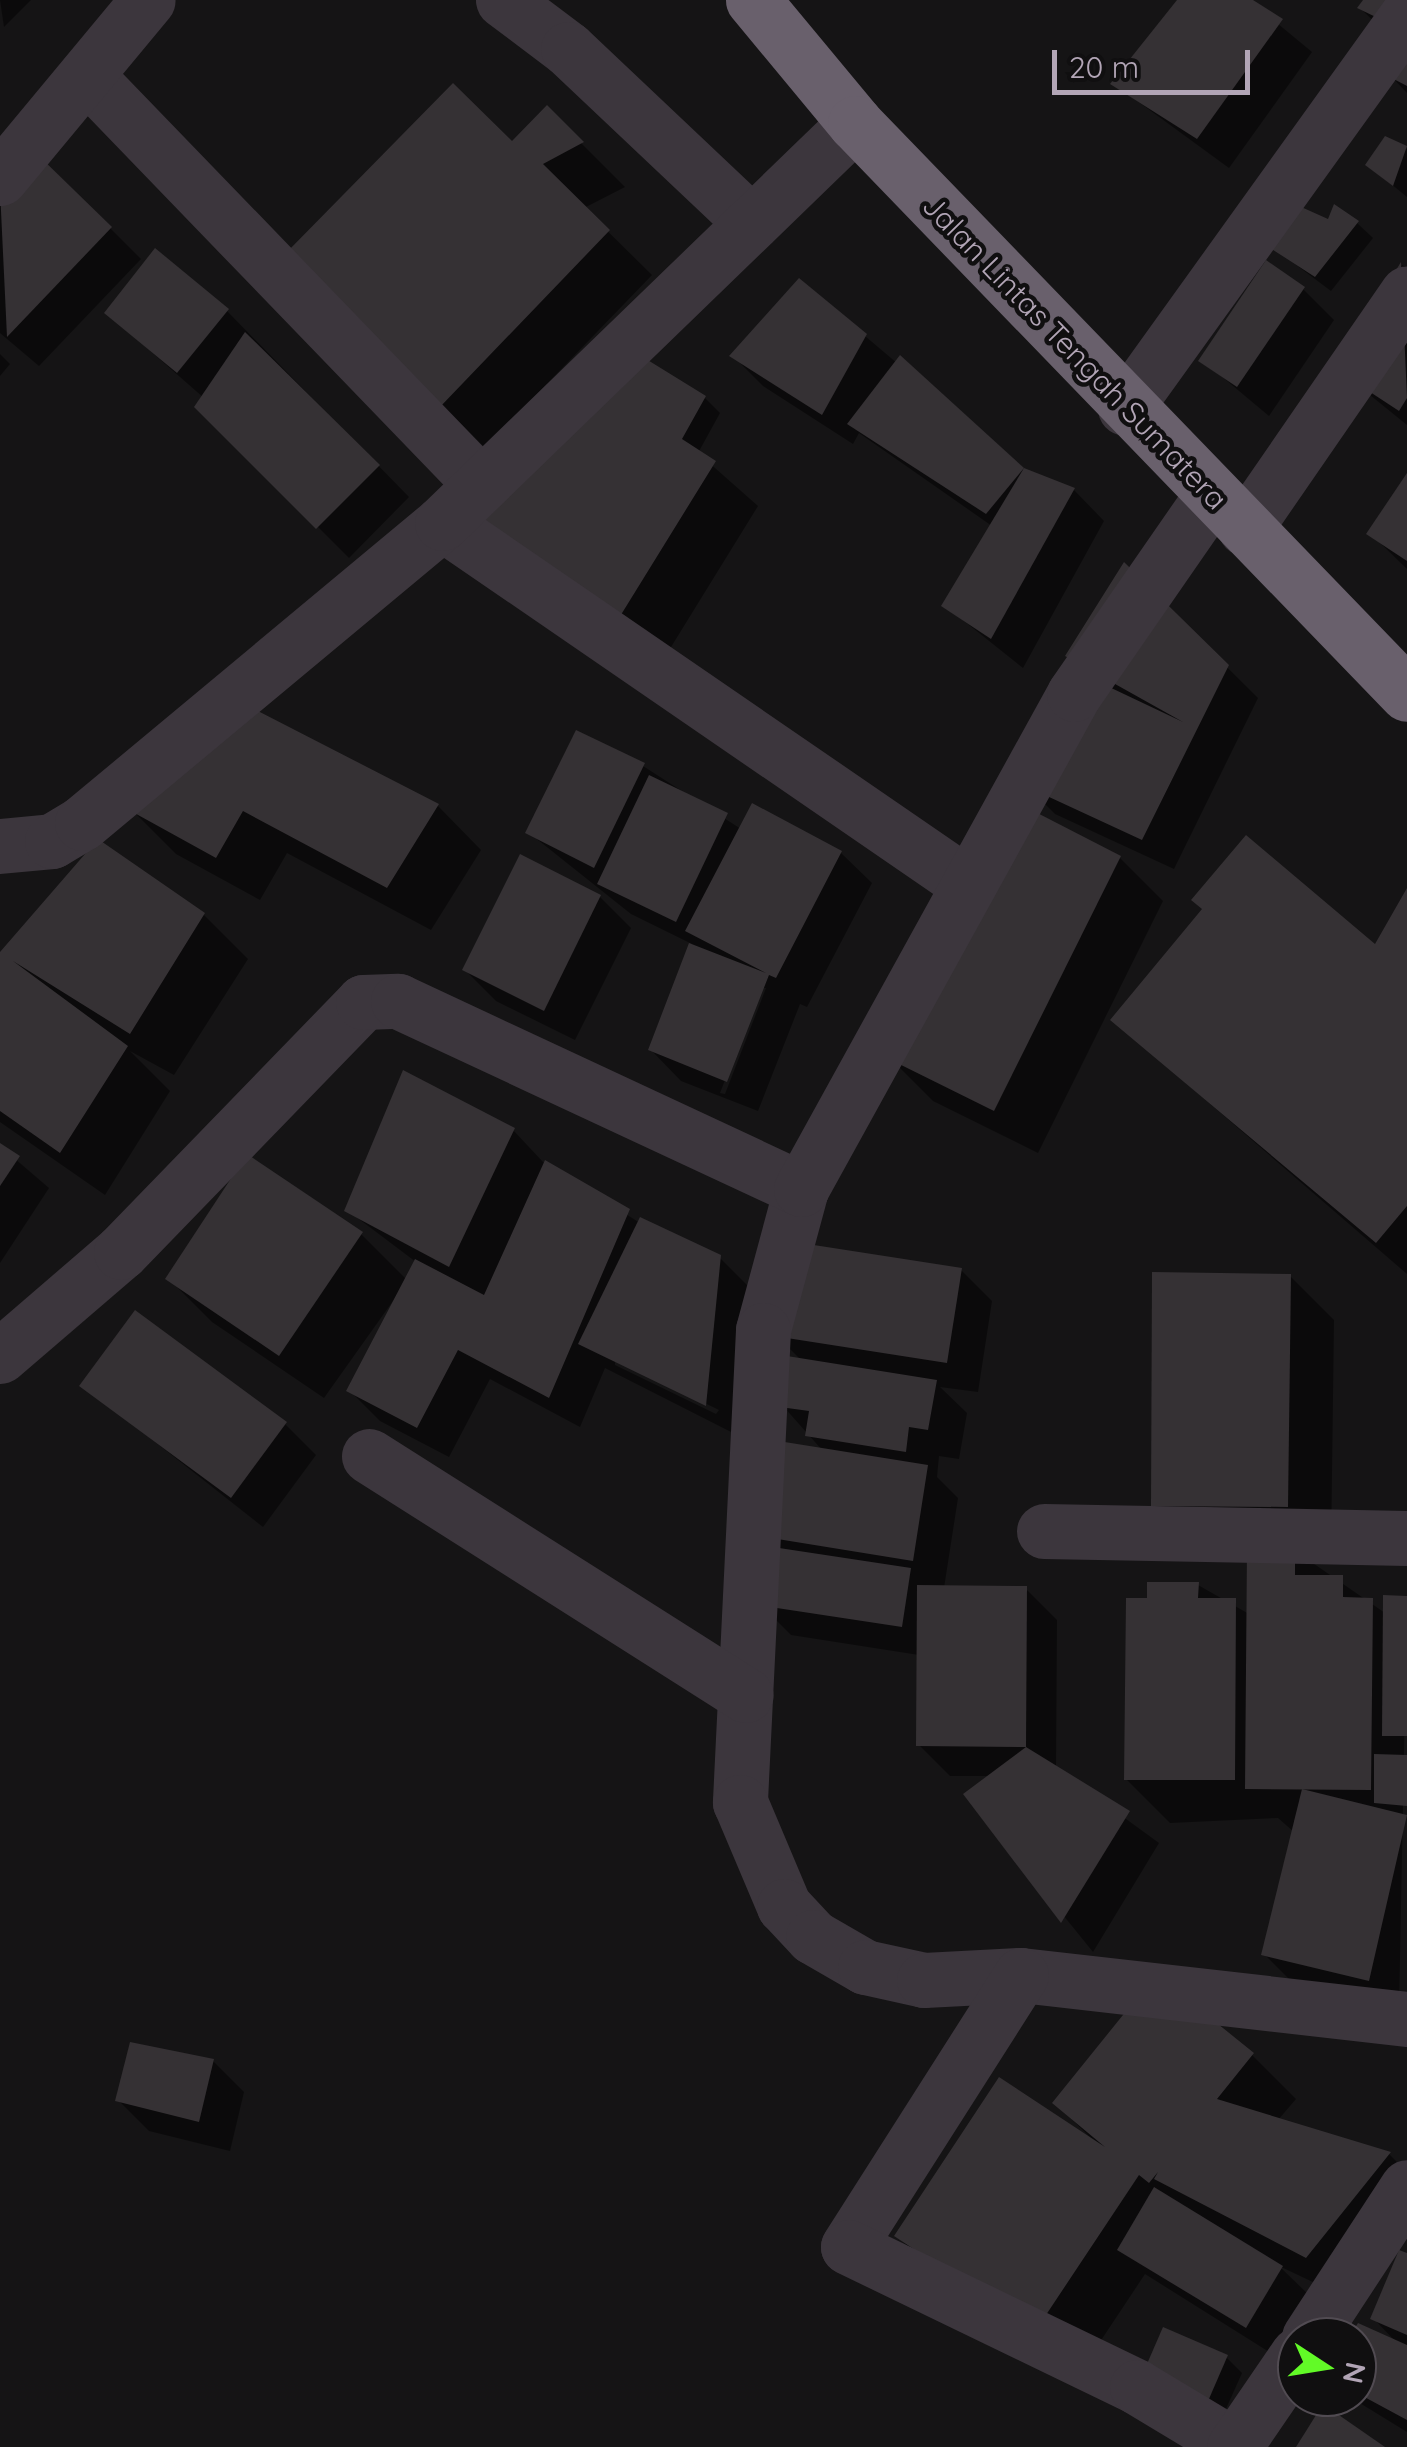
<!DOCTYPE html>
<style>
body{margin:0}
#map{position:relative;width:1407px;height:2447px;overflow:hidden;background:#151415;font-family:Quicksand,sans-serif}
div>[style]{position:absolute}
.shadow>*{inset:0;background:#0007}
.building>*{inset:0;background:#353134}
.minor>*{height:55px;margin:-27.5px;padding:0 27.5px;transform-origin:27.5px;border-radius:27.5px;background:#3c363d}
.highway>*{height:55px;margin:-27.5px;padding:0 27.5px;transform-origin:27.5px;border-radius:27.5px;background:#69606c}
span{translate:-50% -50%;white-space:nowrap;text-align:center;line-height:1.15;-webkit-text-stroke:9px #100f10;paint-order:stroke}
.street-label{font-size:30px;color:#b2a5b6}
.north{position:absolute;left:1277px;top:2317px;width:100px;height:100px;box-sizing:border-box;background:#100f10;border:2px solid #514b52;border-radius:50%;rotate:102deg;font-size:28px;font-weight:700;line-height:40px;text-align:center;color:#b2a5b6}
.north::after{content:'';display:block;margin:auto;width:35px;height:45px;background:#62fa27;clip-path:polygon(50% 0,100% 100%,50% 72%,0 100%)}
.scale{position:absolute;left:1052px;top:50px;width:198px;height:45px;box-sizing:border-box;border:5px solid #b2a5b6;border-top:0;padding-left:12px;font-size:30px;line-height:35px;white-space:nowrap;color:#b2a5b6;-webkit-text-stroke:8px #100f10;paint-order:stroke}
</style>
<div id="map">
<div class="shadow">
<div style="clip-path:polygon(0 0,31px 0,4px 27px)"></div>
<div style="clip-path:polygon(1180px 0,1249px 0,1312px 52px,1229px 168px,1114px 84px)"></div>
<div style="clip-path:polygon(1367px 0,1407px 0,1407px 93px,1389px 74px,1391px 38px,1360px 8px)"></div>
<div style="clip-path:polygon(547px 109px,625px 187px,584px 208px,652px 275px,485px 448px,289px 254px,512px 145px)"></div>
<div style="clip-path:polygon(1386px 139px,1407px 149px,1407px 197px,1368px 165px)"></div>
<div style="clip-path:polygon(0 193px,110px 228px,141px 259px,39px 366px,0 333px)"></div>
<div style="clip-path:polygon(1329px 223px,1357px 223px,1373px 238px,1331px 291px,1271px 246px)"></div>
<div style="clip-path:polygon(1402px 265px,1407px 268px,1407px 425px,1338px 369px)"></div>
<div style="clip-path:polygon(1303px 289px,1334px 320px,1269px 416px,1202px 360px)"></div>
<div style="clip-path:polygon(227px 311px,409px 497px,349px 558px,198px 407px,204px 398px,107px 313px)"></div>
<div style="clip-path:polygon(865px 336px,1023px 470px,1074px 490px,1104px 521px,1023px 668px,944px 605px,992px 526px,859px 433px,853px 444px,763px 386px,733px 356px)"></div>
<div style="clip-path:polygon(0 354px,10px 364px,0 376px)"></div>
<div style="clip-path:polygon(705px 398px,720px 413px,698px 453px,758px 506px,663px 660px,511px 566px)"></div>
<div style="clip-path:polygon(1407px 478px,1407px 569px,1370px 533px)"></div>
<div style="clip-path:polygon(1125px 566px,1258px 698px,1174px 869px,1055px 814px,1024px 783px)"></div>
<div style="clip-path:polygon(evenodd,643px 766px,741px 829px,841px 853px,872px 883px,807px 1007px,800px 1004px,758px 1111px,681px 1081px,651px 1050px,692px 944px,631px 914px,528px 832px,643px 766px,761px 988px,766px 988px,725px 1094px,720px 1093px,761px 988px)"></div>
<div style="clip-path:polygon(438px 806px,481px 850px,431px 930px,287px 853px,260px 900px,176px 854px,133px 811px)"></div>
<div style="clip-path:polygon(99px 842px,204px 915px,248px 959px,174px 1075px,130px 1051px,170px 1091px,105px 1195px,0 1122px,0 955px)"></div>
<div style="clip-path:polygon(1120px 858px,1163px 901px,1038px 1153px,933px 1101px,890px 1058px)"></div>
<div style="clip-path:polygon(1407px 893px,1407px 1274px,1113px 1020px,1383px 954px)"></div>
<div style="clip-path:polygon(600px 897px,631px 928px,575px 1040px,496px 1001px,465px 970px)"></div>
<div style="clip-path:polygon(evenodd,513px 1130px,543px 1162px,640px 1223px,719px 1257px,750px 1288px,737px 1435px,605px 1368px,580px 1427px,490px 1379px,449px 1457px,380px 1421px,349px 1390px,405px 1284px,324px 1398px,212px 1322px,168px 1278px,361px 1234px,407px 1280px,416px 1262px,347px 1210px,513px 1130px,615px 1359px,719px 1410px,716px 1414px,615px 1365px,615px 1359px)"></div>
<div style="clip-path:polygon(0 1146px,49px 1188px,0 1263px)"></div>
<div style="clip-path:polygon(961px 1270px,992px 1301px,978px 1392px,940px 1387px,967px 1413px,959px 1459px,939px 1456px,937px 1477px,958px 1498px,944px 1588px,1026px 1589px,1057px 1620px,1056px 1768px,1159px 1843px,1093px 1952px,966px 1795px,991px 1776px,950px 1776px,919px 1745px,919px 1655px,791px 1635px,760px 1604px,768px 1548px,823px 1451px,783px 1406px,802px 1361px,776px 1335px)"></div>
<div style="clip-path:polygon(1290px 1276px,1334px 1320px,1331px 1550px,1294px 1550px,1385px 1613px,1407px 1598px,1399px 2010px,1295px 1985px,1264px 1954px,1294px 1832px,1278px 1818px,1170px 1823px,1126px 1779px,1149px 1600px,1198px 1585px,1249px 1614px,1250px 1550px,1153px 1505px)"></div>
<div style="clip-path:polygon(83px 1385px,285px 1424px,316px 1455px,263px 1527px)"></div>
<div style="clip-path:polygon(1252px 2055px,1296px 2099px,1278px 2120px,1389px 2154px,1407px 2172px,1351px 2300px,1279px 2266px,1312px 2298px,1277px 2357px,1145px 2274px,1080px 2372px,941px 2279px,897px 2236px,1090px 2137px,1055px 2103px)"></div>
<div style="clip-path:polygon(213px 2061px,244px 2092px,230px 2151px,149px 2131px,118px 2100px)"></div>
<div style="clip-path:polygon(1407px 2256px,1407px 2432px,1350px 2397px,1359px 2326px,1397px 2343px,1373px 2318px)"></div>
<div style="clip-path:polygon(1226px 2357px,1242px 2373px,1217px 2429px,1155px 2402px)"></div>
</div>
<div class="building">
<div style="clip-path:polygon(1177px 0,1253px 0,1283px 19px,1197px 139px,1110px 84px)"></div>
<div style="clip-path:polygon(1363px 0,1407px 0,1407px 32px,1357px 8px)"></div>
<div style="clip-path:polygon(1407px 36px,1407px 86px,1386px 75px)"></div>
<div style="clip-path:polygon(453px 83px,512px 141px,547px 105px,584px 142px,543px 164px,610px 230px,440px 407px,285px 254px)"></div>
<div style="clip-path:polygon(1385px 136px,1407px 146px,1393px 186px,1365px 165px)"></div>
<div style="clip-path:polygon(36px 153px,112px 227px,7px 337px,0 190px)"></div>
<div style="clip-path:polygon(1334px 204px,1359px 221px,1315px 277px,1267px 246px,1299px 206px,1328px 219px)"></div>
<div style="clip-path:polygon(155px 248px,229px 309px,177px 373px,104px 313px)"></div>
<div style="clip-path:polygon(1266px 260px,1305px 287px,1237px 387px,1198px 361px)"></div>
<div style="clip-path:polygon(1401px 262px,1407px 398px,1399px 411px,1335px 369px)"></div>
<div style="clip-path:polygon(799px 278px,867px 334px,822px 415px,729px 356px)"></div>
<div style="clip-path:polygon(245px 332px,380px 465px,316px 529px,194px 407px)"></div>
<div style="clip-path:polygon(625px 346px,706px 396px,682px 439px,716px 461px,619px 618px,464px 522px)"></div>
<div style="clip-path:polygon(900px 355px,1024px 468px,986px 514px,847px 424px)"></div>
<div style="clip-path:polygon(1024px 468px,1075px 488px,991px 639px,941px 606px)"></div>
<div style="clip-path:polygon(1407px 473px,1407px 561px,1366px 534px)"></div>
<div style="clip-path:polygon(1124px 562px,1229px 665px,1142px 840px,1021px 784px,1086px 676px,1183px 722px,1065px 656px)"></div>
<div style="clip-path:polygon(256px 710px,439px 804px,387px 888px,243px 811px,216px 858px,129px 810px)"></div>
<div style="clip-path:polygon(576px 730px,645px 763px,594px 868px,525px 833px)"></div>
<div style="clip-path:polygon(649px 775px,728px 813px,676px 922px,597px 884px)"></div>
<div style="clip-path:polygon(1014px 801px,1121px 856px,994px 1111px,887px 1058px)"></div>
<div style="clip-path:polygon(752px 803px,842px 851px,776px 978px,769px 975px,727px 1082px,648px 1050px,689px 943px,766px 973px,685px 931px)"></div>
<div style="clip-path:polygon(1246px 835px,1375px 944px,1407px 888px,1407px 1206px,1376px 1243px,1110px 1020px,1202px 909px,1191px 900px)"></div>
<div style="clip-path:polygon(98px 839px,205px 913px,130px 1034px,13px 961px,128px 1046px,60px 1153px,0 1111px,0 952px)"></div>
<div style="clip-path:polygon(520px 854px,601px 895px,544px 1011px,462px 970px)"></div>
<div style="clip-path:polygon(403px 1070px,515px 1128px,449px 1267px,344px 1211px)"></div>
<div style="clip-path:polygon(0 1143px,20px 1156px,0 1186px)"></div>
<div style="clip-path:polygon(247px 1154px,363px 1232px,279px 1356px,165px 1279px)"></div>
<div style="clip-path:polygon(545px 1160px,630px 1209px,549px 1398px,458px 1350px,417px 1428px,346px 1391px,415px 1259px,484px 1295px)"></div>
<div style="clip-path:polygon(640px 1217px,721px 1255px,706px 1406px,578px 1344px)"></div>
<div style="clip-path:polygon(788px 1241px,962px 1268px,947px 1363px,774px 1336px)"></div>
<div style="clip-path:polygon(1152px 1272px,1291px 1274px,1288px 1507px,1151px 1506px)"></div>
<div style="clip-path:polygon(135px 1310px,287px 1422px,231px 1498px,79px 1386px)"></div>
<div style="clip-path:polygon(787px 1356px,937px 1380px,928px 1430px,909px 1427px,906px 1452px,805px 1436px,809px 1411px,780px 1407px)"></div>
<div style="clip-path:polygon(766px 1439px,928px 1465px,913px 1561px,752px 1535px)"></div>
<div style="clip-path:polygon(766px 1546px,911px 1568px,902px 1627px,757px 1605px)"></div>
<div style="clip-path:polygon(1247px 1547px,1295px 1547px,1295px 1575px,1343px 1575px,1343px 1597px,1373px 1598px,1371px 1790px,1245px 1789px)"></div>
<div style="clip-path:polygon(1147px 1582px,1199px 1582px,1198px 1598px,1236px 1598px,1235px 1780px,1124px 1780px,1126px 1598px,1147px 1598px)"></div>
<div style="clip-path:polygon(917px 1585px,1027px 1586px,1026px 1747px,916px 1746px)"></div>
<div style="clip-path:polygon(1383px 1595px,1407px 1596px,1407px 1736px,1382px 1736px)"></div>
<div style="clip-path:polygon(1026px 1747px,1130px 1811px,1061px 1923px,963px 1794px)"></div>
<div style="clip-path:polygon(1374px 1754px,1407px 1755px,1407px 1806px,1374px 1803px)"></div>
<div style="clip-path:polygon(1302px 1789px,1407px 1815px,1369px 1981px,1261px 1955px)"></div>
<div style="clip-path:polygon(1156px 1974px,1254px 2053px,1217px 2099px,1391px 2152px,1306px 2258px,1154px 2179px,1158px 2172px,1149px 2183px,1139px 2175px,1036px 2330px,894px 2236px,999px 2077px,1105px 2147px,1052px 2103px)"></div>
<div style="clip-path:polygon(130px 2042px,214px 2059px,199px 2122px,115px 2101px)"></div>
<div style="clip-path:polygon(1154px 2187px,1283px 2266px,1246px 2328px,1117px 2250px)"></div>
<div style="clip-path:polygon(1399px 2250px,1407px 2253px,1407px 2335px,1370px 2319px)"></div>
<div style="clip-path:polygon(1358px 2323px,1407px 2345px,1407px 2420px,1357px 2393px,1357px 2337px,1349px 2337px)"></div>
<div style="clip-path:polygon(1163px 2327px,1228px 2355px,1202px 2415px,1137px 2387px)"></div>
<div style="clip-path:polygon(1323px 2404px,1385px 2447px,1296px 2447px)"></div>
</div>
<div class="minor">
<div style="left:503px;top:0;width:81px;rotate:37deg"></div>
<div style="left:568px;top:49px;width:253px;rotate:43.4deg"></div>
<div style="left:86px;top:75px;width:569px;rotate:46deg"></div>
<div style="left:0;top:178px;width:231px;rotate:-50.3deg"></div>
<div style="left:1125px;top:408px;width:484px;rotate:-54.3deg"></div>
<div style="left:442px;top:523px;width:632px;rotate:34.49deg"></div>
<div style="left:1245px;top:528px;width:285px;rotate:-55.4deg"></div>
<div style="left:0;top:846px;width:52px;rotate:-5.5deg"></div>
<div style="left:52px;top:841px;width:35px;rotate:-31deg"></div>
<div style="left:82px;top:823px;width:469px;rotate:-39.8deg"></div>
<div style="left:442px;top:523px;width:575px;rotate:-44.08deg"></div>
<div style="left:801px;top:1189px;width:146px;rotate:105.1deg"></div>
<div style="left:763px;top:1330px;width:473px;rotate:92.8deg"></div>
<div style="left:740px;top:1802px;width:113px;rotate:67.1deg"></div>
<div style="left:784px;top:1906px;width:42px;rotate:46.9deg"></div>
<div style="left:813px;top:1937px;width:60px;rotate:30deg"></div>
<div style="left:865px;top:1967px;width:60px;rotate:12.4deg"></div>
<div style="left:924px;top:1980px;width:97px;rotate:-3deg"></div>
<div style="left:1021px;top:1975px;width:388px;rotate:6.5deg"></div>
<div style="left:0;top:1356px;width:160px;rotate:-40.7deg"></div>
<div style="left:121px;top:1252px;width:348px;rotate:-45.9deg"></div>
<div style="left:363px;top:1002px;width:35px;rotate:-2deg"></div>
<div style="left:398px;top:1001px;width:445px;rotate:25deg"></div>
<div style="left:801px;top:1189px;width:565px;rotate:-61.12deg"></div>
<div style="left:1074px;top:694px;width:242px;rotate:-55.3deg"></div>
<div style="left:369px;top:1456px;width:446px;rotate:32.4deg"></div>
<div style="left:1044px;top:1531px;width:363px;rotate:1.1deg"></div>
<div style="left:1021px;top:1975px;width:322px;rotate:122.5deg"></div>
<div style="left:848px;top:2247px;width:321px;rotate:25.8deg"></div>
<div style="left:1137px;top:2387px;width:114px;rotate:31deg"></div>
<div style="left:1309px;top:2337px;width:179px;rotate:-56.8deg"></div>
<div style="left:1234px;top:2447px;width:112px;rotate:-55.6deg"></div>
</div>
<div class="highway">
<div style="left:753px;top:0;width:160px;rotate:50.3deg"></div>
<div style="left:855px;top:123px;width:794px;rotate:45.97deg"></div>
</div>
<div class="street-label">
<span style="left:1075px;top:352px;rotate:46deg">Jalan Lintas Tengah Sumatera</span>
</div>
<div class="north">N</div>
<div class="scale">20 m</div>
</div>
